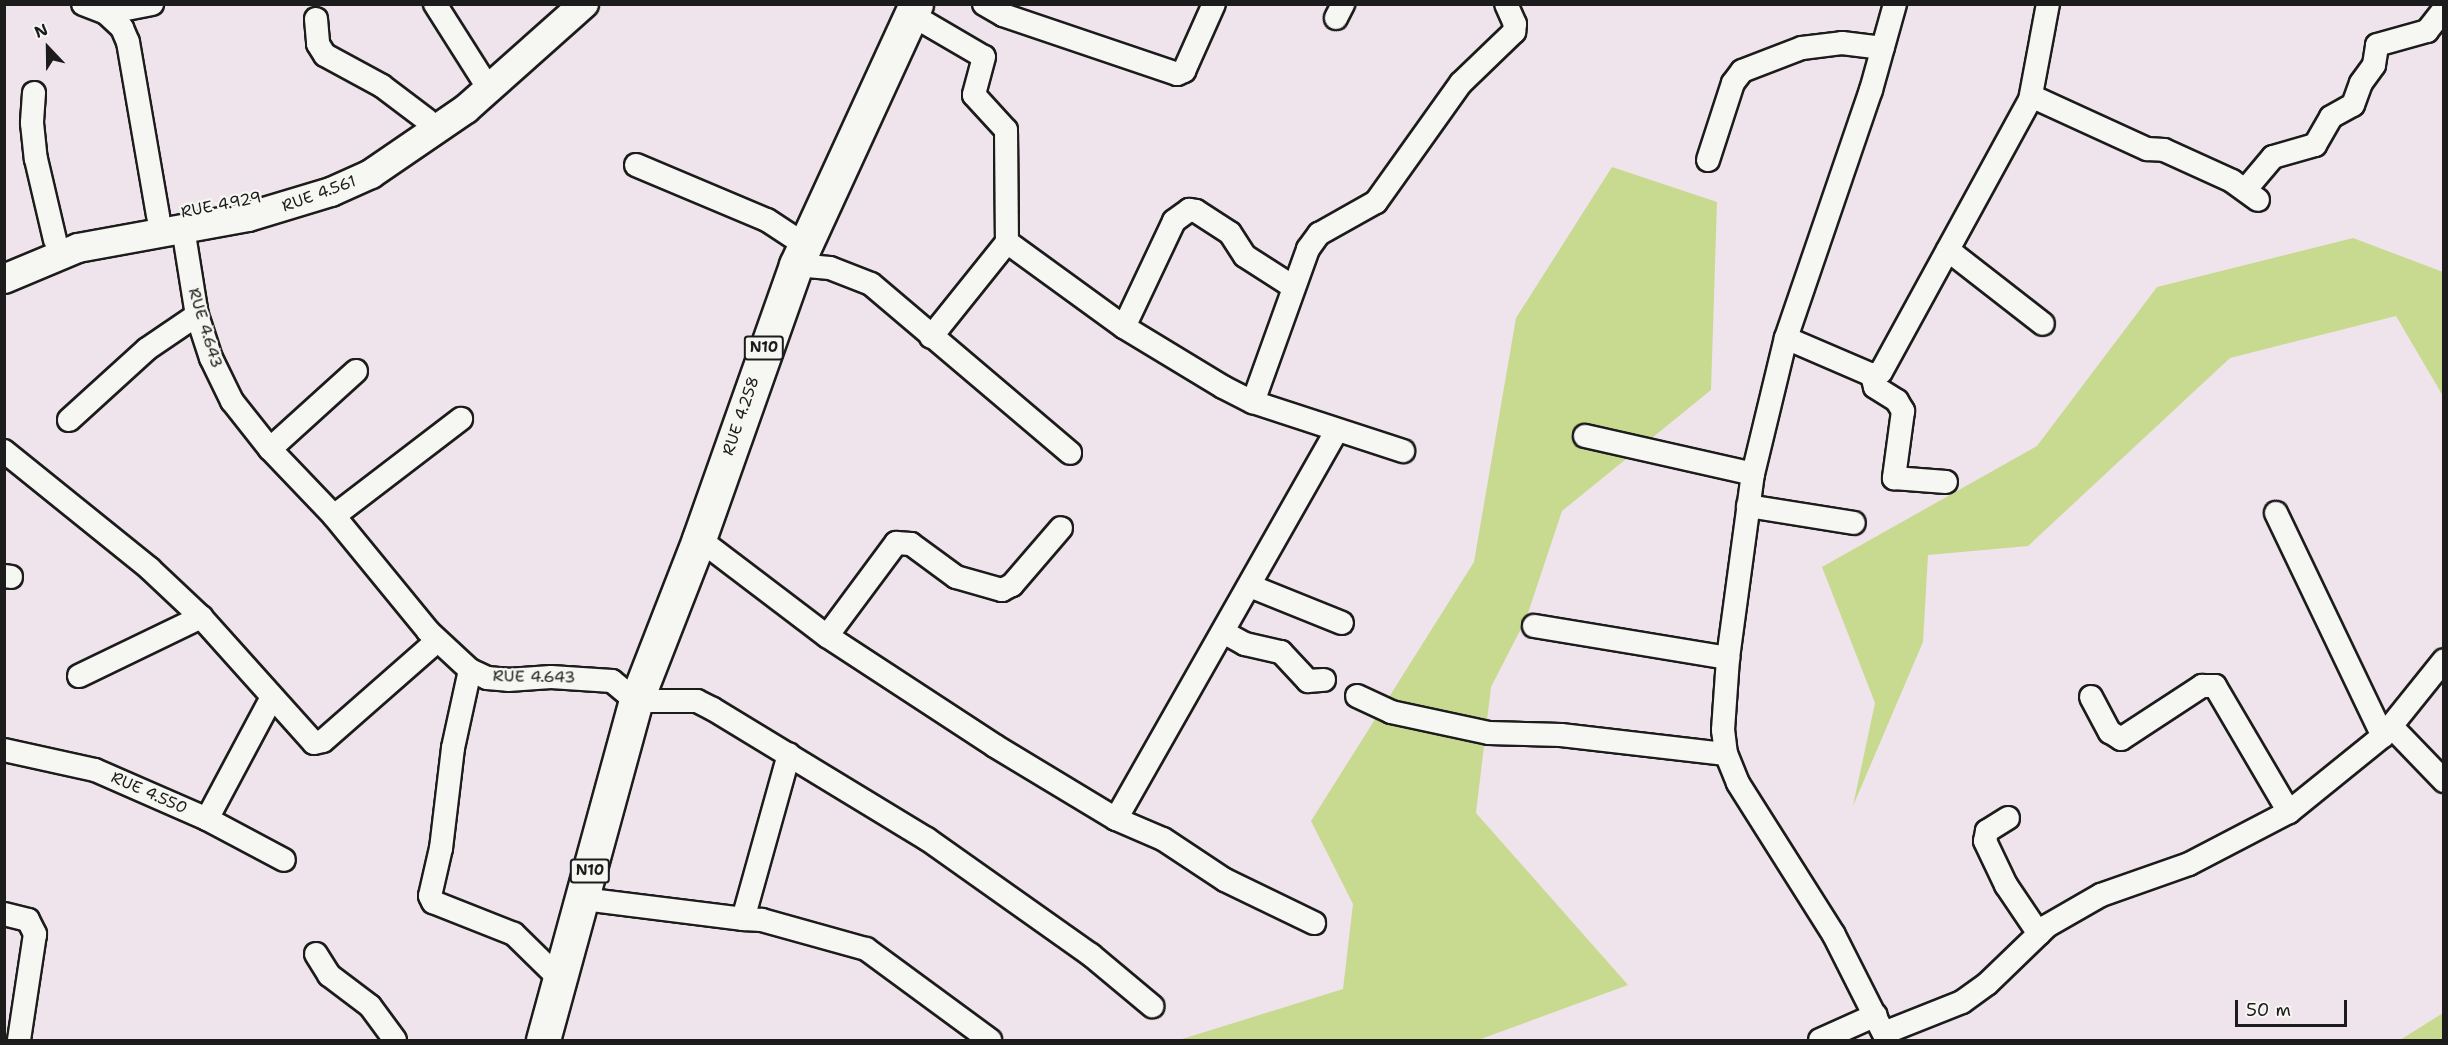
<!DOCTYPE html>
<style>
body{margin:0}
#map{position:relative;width:2448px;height:1045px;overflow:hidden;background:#efe3ec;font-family:"Shantell Sans",sans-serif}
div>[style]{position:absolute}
.green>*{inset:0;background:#c8da8f}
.roads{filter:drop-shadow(2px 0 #1c1c1c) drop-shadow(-2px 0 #1c1c1c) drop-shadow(0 2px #1c1c1c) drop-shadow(0 -2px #1c1c1c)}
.minor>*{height:22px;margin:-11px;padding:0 11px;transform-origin:11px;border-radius:11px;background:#f6f6f2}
.major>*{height:28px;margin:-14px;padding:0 14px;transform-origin:14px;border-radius:14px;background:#f6f6f2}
.highway>*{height:33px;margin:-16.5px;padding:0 16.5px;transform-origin:16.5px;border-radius:16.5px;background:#f6f6f2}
span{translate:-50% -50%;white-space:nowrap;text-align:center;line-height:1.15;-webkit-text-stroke:4.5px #f6f6f2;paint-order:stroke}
.shield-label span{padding:2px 4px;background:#f6f6f2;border:2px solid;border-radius:4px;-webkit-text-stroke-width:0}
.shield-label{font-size:15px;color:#1c1c1c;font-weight:700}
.street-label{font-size:16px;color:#1c1c1c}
.frame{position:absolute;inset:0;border:6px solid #1c1c1c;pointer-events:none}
.north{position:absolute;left:18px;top:18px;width:60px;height:60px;-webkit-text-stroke:4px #f6f6f2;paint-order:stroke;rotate:338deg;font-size:16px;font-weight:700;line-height:24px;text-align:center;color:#1c1c1c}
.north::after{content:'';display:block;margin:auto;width:21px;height:27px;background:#1c1c1c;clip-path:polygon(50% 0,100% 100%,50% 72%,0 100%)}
.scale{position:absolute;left:2235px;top:1000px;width:112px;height:27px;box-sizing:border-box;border:3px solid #1c1c1c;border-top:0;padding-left:8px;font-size:18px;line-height:21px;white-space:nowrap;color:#1c1c1c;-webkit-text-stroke:4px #f6f6f2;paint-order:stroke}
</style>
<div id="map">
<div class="green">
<div style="clip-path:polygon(1612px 167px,1717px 202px,1711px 390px,1562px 511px,1526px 619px,1491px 687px,1476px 813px,1628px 985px,1478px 1040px,1179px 1040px,1343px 989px,1353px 904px,1311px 821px,1474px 562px,1516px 318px)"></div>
<div style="clip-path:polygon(2353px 238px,2443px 272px,2443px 396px,2396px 316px,2230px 358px,2028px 546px,1928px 555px,1923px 642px,1853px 806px,1875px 703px,1822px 567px,2037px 446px,2157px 287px)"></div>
<div style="clip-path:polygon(2443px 1013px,2443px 1040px,2400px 1040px)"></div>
</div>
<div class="roads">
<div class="minor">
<div style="left:83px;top:4px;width:25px;rotate:21deg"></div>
<div style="left:106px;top:13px;width:22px;rotate:43deg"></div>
<div style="left:122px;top:28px;width:15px;rotate:67deg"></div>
<div style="left:128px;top:42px;width:177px;rotate:80.2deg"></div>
<div style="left:435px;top:4px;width:88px;rotate:57.6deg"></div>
<div style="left:984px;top:4px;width:22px;rotate:30deg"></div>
<div style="left:1003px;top:15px;width:184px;rotate:18.7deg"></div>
<div style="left:1177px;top:74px;width:8px;rotate:-23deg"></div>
<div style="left:1184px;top:71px;width:73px;rotate:-65.9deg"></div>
<div style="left:106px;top:13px;width:47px;rotate:-11.1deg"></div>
<div style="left:912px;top:15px;width:83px;rotate:30.3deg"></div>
<div style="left:984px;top:57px;width:39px;rotate:105deg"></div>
<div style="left:974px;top:95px;width:47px;rotate:47.6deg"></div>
<div style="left:1006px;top:130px;width:112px;rotate:89.5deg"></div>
<div style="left:1336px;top:18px;width:16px;rotate:-63deg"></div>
<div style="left:316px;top:19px;width:25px;rotate:85deg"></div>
<div style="left:318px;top:44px;width:13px;rotate:58deg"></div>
<div style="left:325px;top:55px;width:65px;rotate:28.5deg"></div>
<div style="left:382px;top:86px;width:56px;rotate:37.1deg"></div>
<div style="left:34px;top:93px;width:30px;rotate:94deg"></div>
<div style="left:32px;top:123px;width:36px;rotate:84deg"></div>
<div style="left:36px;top:159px;width:83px;rotate:76.8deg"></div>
<div style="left:2031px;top:96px;width:128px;rotate:24.6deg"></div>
<div style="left:2147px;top:149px;width:17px;rotate:3deg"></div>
<div style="left:2164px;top:150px;width:75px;rotate:24.5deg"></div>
<div style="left:2232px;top:181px;width:32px;rotate:36deg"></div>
<div style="left:1708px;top:160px;width:81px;rotate:-72deg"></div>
<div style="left:1733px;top:83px;width:15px;rotate:-53deg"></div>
<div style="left:1742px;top:71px;width:64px;rotate:-21deg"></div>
<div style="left:1802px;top:48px;width:40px;rotate:-7.1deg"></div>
<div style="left:1842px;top:43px;width:41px;rotate:7deg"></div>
<div style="left:636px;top:165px;width:142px;rotate:22.8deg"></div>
<div style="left:767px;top:220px;width:45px;rotate:33.3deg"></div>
<div style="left:2246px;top:189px;width:42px;rotate:-49.8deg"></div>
<div style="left:2273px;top:157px;width:44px;rotate:-15.9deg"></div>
<div style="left:2315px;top:145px;width:32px;rotate:-60deg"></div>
<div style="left:2331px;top:117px;width:25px;rotate:-29deg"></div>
<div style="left:2353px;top:105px;width:23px;rotate:-70deg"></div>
<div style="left:2361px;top:83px;width:22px;rotate:-54deg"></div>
<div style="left:2374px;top:65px;width:20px;rotate:-81deg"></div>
<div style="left:2377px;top:45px;width:52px;rotate:-15.6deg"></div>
<div style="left:2427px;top:31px;width:28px;rotate:-52deg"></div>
<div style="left:183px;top:228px;width:88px;rotate:80.9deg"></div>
<div style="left:197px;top:315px;width:45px;rotate:72deg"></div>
<div style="left:211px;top:358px;width:48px;rotate:64deg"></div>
<div style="left:232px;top:401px;width:61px;rotate:51.6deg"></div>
<div style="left:270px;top:449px;width:93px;rotate:46.3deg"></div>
<div style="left:334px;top:516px;width:149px;rotate:50.7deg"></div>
<div style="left:428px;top:631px;width:57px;rotate:42.9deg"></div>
<div style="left:470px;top:670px;width:19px;rotate:25deg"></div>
<div style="left:487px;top:678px;width:21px;rotate:5deg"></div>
<div style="left:508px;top:680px;width:43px;rotate:-4deg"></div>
<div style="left:551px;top:677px;width:61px;rotate:3.8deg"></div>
<div style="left:612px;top:681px;width:31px;rotate:40deg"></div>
<div style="left:636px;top:701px;width:61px"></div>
<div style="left:697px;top:701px;width:18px;rotate:27deg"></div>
<div style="left:713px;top:709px;width:250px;rotate:31.3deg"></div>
<div style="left:927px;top:839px;width:201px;rotate:35.3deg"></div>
<div style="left:1091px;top:955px;width:80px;rotate:39.9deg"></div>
<div style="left:1948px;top:250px;width:120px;rotate:37.9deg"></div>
<div style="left:796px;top:265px;width:34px;rotate:5deg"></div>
<div style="left:830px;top:268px;width:44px;rotate:21.3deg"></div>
<div style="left:871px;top:284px;width:261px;rotate:40.3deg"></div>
<div style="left:1124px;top:327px;width:117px;rotate:-64.7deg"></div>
<div style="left:1174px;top:221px;width:19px;rotate:-36deg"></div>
<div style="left:1189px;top:210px;width:7px;rotate:8deg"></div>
<div style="left:1196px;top:211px;width:40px;rotate:32.9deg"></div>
<div style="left:1230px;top:233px;width:27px;rotate:57deg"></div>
<div style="left:1245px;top:256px;width:56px;rotate:32.6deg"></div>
<div style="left:931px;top:337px;width:122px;rotate:-51.3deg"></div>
<div style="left:1007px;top:242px;width:145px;rotate:36deg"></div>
<div style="left:1124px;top:327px;width:116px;rotate:31.2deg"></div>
<div style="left:1223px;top:387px;width:34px;rotate:27deg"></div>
<div style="left:1253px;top:402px;width:158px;rotate:18.1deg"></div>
<div style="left:1786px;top:338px;width:94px;rotate:23.3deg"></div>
<div style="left:1872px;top:375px;width:9px;rotate:-18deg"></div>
<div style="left:1881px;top:372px;width:310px;rotate:-61.3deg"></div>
<div style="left:2030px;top:100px;width:98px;rotate:-79.4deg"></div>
<div style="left:1872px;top:375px;width:12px;rotate:76deg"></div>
<div style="left:1875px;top:387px;width:26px;rotate:32deg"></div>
<div style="left:1897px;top:401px;width:12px;rotate:59deg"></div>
<div style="left:1903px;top:411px;width:68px;rotate:97.7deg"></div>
<div style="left:1894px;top:478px;width:52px;rotate:4.4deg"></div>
<div style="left:1253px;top:402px;width:163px;rotate:-70.2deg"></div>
<div style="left:1308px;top:249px;width:19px;rotate:-54deg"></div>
<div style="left:1319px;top:234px;width:65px;rotate:-29.3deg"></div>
<div style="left:1376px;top:202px;width:146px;rotate:-54.5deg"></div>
<div style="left:1461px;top:83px;width:74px;rotate:-43.9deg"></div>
<div style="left:1514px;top:32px;width:8px;rotate:-83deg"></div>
<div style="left:1515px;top:24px;width:22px;rotate:-114deg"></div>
<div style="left:69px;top:420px;width:105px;rotate:-42.3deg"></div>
<div style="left:147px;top:349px;width:60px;rotate:-34.2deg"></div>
<div style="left:1585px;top:436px;width:172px;rotate:12.7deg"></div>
<div style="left:270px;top:449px;width:116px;rotate:-42.2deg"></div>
<div style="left:4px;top:451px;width:188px;rotate:38.9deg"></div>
<div style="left:150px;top:569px;width:70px;rotate:43.3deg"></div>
<div style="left:201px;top:617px;width:169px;rotate:48.1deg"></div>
<div style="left:314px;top:743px;width:9px;rotate:-13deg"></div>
<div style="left:323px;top:741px;width:152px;rotate:-41.3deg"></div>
<div style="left:1748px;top:506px;width:107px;rotate:9.1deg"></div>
<div style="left:2276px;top:513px;width:247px;rotate:64.4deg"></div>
<div style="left:334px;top:516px;width:160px;rotate:-37.4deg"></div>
<div style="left:699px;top:539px;width:161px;rotate:37.2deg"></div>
<div style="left:827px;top:636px;width:201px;rotate:33.2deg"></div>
<div style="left:995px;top:746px;width:141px;rotate:31.1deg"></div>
<div style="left:1116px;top:819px;width:51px;rotate:23.1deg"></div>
<div style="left:1163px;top:839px;width:74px;rotate:33.5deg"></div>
<div style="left:1225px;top:880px;width:99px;rotate:25.8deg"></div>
<div style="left:4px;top:576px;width:7px;rotate:8deg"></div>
<div style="left:1250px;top:586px;width:99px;rotate:21.9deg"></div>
<div style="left:1534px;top:626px;width:197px;rotate:9.4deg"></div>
<div style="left:1225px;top:633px;width:23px;rotate:29deg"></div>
<div style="left:1245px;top:644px;width:37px;rotate:13deg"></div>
<div style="left:1281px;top:652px;width:40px;rotate:47deg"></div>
<div style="left:1308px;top:681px;width:16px;rotate:-4deg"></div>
<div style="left:827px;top:636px;width:116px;rotate:-53.4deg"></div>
<div style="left:896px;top:543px;width:15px;rotate:4deg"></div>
<div style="left:911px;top:544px;width:56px;rotate:36.3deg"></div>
<div style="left:956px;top:577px;width:48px;rotate:15.8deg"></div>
<div style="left:1002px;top:590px;width:11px;rotate:-27deg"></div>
<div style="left:1012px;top:585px;width:75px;rotate:-49.3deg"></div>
<div style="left:470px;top:670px;width:80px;rotate:102.3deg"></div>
<div style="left:453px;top:748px;width:101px;rotate:96.8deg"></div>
<div style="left:441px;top:848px;width:49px;rotate:102.9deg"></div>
<div style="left:430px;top:896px;width:7px;rotate:63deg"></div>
<div style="left:433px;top:902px;width:87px;rotate:21.6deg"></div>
<div style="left:514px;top:934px;width:63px;rotate:44.4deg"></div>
<div style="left:79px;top:676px;width:136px;rotate:-25.8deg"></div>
<div style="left:1357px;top:696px;width:38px;rotate:25deg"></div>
<div style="left:1391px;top:712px;width:100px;rotate:12.1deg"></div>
<div style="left:1489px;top:733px;width:72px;rotate:1.6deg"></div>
<div style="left:1561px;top:735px;width:166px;rotate:6.6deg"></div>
<div style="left:2091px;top:697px;width:40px;rotate:62deg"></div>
<div style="left:2110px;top:732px;width:13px;rotate:32deg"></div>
<div style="left:2121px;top:739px;width:97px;rotate:-33.2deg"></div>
<div style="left:2202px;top:686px;width:13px"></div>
<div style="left:2215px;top:686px;width:146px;rotate:59.6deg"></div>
<div style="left:2392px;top:727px;width:75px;rotate:46.1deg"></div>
<div style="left:4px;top:750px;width:93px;rotate:12.4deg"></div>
<div style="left:95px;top:770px;width:122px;rotate:23.6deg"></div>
<div style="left:207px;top:819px;width:87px;rotate:28deg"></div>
<div style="left:2008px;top:818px;width:25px;rotate:148deg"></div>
<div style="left:1987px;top:831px;width:10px;rotate:101deg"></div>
<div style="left:1985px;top:841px;width:49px;rotate:64.5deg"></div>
<div style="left:2006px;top:885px;width:59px;rotate:56deg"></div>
<div style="left:207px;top:819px;width:136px;rotate:-61.9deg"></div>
<div style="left:1116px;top:819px;width:446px;rotate:-60.4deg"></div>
<div style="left:583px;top:899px;width:161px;rotate:7.1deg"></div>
<div style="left:743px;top:919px;width:171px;rotate:-74.4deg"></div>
<div style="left:4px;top:914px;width:25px;rotate:14deg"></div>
<div style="left:28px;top:920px;width:16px;rotate:63deg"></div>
<div style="left:35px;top:934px;width:107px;rotate:98.6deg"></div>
<div style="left:743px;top:919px;width:19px;rotate:3deg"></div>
<div style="left:762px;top:920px;width:108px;rotate:15.6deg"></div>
<div style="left:866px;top:949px;width:154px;rotate:36.3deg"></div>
<div style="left:316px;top:954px;width:25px;rotate:58deg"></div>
<div style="left:329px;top:975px;width:51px;rotate:37.1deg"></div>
<div style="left:370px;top:1006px;width:42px;rotate:53.7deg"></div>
<div style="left:1884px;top:1033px;width:84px;rotate:-21.7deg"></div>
<div style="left:1962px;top:1002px;width:31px;rotate:-36deg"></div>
<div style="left:1987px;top:984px;width:83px;rotate:-44deg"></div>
<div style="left:2047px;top:926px;width:62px;rotate:-29.9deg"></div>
<div style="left:2101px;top:895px;width:93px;rotate:-19.4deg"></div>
<div style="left:2189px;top:864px;width:113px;rotate:-27.5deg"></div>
<div style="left:2289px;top:812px;width:121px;rotate:-39deg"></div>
<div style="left:2383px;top:736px;width:97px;rotate:-51.2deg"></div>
<div style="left:1820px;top:1040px;width:61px;rotate:-24.1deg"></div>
<div style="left:1887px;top:1040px;width:118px;rotate:-116.8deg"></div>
<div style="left:1834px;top:935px;width:180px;rotate:-122.3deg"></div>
<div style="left:1738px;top:783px;width:31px;rotate:-112deg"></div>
<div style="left:1726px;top:754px;width:24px;rotate:-97deg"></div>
<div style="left:1723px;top:730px;width:72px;rotate:-86deg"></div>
<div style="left:1728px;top:658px;width:186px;rotate:-82.3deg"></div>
<div style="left:1753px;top:474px;width:140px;rotate:-76.4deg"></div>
<div style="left:1786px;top:338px;width:262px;rotate:-71.1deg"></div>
<div style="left:1871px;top:90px;width:89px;rotate:-74.4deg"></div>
</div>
<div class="major">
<div style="left:4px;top:279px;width:80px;rotate:-22.7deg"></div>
<div style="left:78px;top:248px;width:173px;rotate:-10.3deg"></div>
<div style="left:248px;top:217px;width:87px;rotate:-16.8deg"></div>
<div style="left:331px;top:192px;width:44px;rotate:-24.2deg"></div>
<div style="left:371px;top:174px;width:115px;rotate:-34.4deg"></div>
<div style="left:466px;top:109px;width:158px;rotate:-41.7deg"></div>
</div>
<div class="highway">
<div style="left:543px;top:1040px;width:352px;rotate:-74.7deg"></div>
<div style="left:636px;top:701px;width:174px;rotate:-68.7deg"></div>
<div style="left:699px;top:539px;width:291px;rotate:-70.5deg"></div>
<div style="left:796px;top:265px;width:287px;rotate:-65.3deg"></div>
</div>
</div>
<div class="shield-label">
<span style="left:764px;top:348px">N10</span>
<span style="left:590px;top:871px">N10</span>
</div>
<div class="street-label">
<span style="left:319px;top:194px;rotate:-20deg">RUE 4.561</span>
<span style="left:221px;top:205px;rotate:-11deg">RUE 4.929</span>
<span style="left:205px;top:328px;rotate:73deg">RUE 4.643</span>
<span style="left:741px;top:416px;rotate:-71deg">RUE 4.258</span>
<span style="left:534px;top:677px;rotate:1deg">RUE 4.643</span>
<span style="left:149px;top:793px;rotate:24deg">RUE 4.550</span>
</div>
<div class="frame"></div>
<div class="north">N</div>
<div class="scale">50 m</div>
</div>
